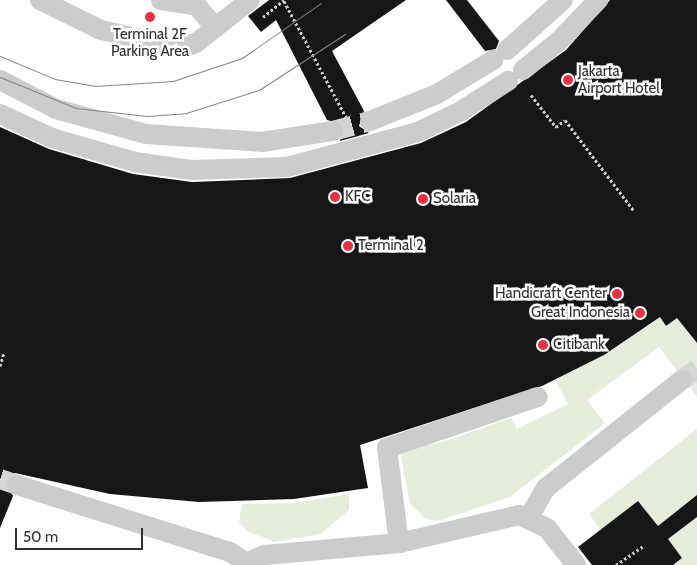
<!DOCTYPE html>
<style>
body{margin:0}
#map{position:relative;width:697px;height:565px;overflow:hidden;background:#fff;font-family:Cabin,sans-serif}
div>[style]{position:absolute}
.green>*{inset:0;background:#e6eddd}
.building>*{inset:0;background:#161616}
.minor-tunnel>*{height:20px;margin-top:-10px;transform-origin:0;background:repeating-linear-gradient(90deg,#d5d5d5 0 20px,transparent 0 30px)}
.path>*{height:3px;margin-top:-1.5px;transform-origin:0;background:repeating-linear-gradient(90deg,#ccc 0 2.5px,transparent 0 5px)}
.minor>*{height:20px;margin:-10px;padding:0 10px;transform-origin:10px;border-radius:10px;background:#ccc}
.tram>*{height:1px;margin:-0.5px;padding:0 0.5px;transform-origin:0.5px;border-radius:0.5px;background:#848484}
.dots>*{width:14px;height:14px;translate:-50% -50%;box-sizing:border-box;border:2px solid #fff;border-radius:50%}
span{translate:-50% -50%;white-space:nowrap;text-align:center;line-height:1.15;-webkit-text-stroke:5px #fff;paint-order:stroke}
.poi-label{font-size:15px;color:#2f2f2f}
.left{translate:0 -50%;text-align:left}
.right{translate:-100% -50%;text-align:right}
.scale{position:absolute;left:15px;top:528px;width:128px;height:22px;box-sizing:border-box;border:2px solid #2f2f2f;border-top:0;padding-left:6px;font-size:15px;line-height:18px;white-space:nowrap;color:#2f2f2f;-webkit-text-stroke:4px #fff;paint-order:stroke}
</style>
<div id="map">
<div class="green">
<div style="clip-path:polygon(660px 317px,666px 326px,677px 318px,697px 343px,697px 397px,659px 347px,587px 400px,605px 423px,510px 497px,438px 521px,426px 519px,410px 504px,400px 451px,449px 440px,511px 418px,517px 429px,568px 404px,555px 380px,604px 355px)"></div>
<div style="clip-path:polygon(697px 429px,697px 495px,658px 526px,638px 501px,601px 530px,589px 514px)"></div>
<div style="clip-path:polygon(349px 494px,349px 510px,321px 534px,274px 542px,247px 531px,239px 522px,242px 504px,294px 503px)"></div>
<div style="clip-path:polygon(697px 517px,697px 565px,673px 565px,682px 558px,668px 539px)"></div>
</div>
<div class="building">
<div style="clip-path:polygon(269px 0,406px 0,332px 51px,364px 111px,359px 126px,369px 133px,340px 141px,343px 124px,327px 120px,276px 20px,261px 32px,248px 16px)"></div>
<div style="clip-path:polygon(446px 0,467px 0,499px 41px,496px 49px,485px 51px)"></div>
<div style="clip-path:polygon(610px 0,697px 0,697px 343px,677px 318px,666px 326px,660px 317px,604px 355px,542px 386px,360px 445px,368px 488px,294px 499px,199px 502px,110px 494px,15px 473px,6px 482px,13px 496px,0 528px,0 127px,49px 149px,133px 174px,192px 182px,290px 178px,421px 143px,466px 122px,566px 50px)"></div>
<div style="clip-path:polygon(697px 495px,697px 517px,668px 539px,682px 558px,673px 565px,592px 565px,578px 547px,638px 501px,658px 526px)"></div>
</div>
<div class="minor-tunnel">
<div style="left:333px;top:131px;width:38px;rotate:-15deg"></div>
<div style="left:682px;top:380px;width:19px;rotate:-36deg"></div>
<div style="left:0;top:479px;width:18px;rotate:19deg"></div>
</div>
<div class="path">
<div style="left:284px;top:1px;width:132px;rotate:61.9deg"></div>
<div style="left:263px;top:17px;width:27px;rotate:-39deg"></div>
<div style="left:531px;top:95px;width:41px;rotate:52deg"></div>
<div style="left:556px;top:127px;width:11px;rotate:-38deg"></div>
<div style="left:565px;top:120px;width:114px;rotate:52.8deg"></div>
<div style="left:0;top:366px;width:14px;rotate:-73deg"></div>
<div style="left:616px;top:565px;width:35px;rotate:-35deg"></div>
</div>
<div class="minor">
<div style="left:40px;top:0;width:68px;rotate:26.2deg"></div>
<div style="left:101px;top:30px;width:83px;rotate:12.5deg"></div>
<div style="left:182px;top:48px;width:15px;rotate:-20deg"></div>
<div style="left:196px;top:43px;width:69px;rotate:-38.5deg"></div>
<div style="left:161px;top:0;width:36px;rotate:9deg"></div>
<div style="left:197px;top:6px;width:17px;rotate:50deg"></div>
<div style="left:507px;top:50px;width:75px;rotate:-41.8deg"></div>
<div style="left:523px;top:70px;width:46px;rotate:-38.9deg"></div>
<div style="left:559px;top:41px;width:57px;rotate:-46.4deg"></div>
<div style="left:0;top:80px;width:63px;rotate:27.4deg"></div>
<div style="left:56px;top:109px;width:93px;rotate:15.5deg"></div>
<div style="left:146px;top:134px;width:116px;rotate:3.9deg"></div>
<div style="left:262px;top:142px;width:72px;rotate:-8.8deg"></div>
<div style="left:0;top:114px;width:57px;rotate:24.8deg"></div>
<div style="left:52px;top:138px;width:86px;rotate:16.1deg"></div>
<div style="left:135px;top:162px;width:58px;rotate:8deg"></div>
<div style="left:192px;top:170px;width:95px;rotate:-1.8deg"></div>
<div style="left:287px;top:167px;width:136px;rotate:-15deg"></div>
<div style="left:418px;top:132px;width:48px;rotate:-26deg"></div>
<div style="left:461px;top:111px;width:56px;rotate:-32.6deg"></div>
<div style="left:370px;top:121px;width:72px;rotate:-21.9deg"></div>
<div style="left:437px;top:94px;width:66px;rotate:-31.3deg"></div>
<div style="left:17px;top:485px;width:223px;rotate:17.5deg"></div>
<div style="left:230px;top:552px;width:18px;rotate:34deg"></div>
<div style="left:529px;top:517px;width:34px;rotate:-60deg"></div>
<div style="left:546px;top:488px;width:174px;rotate:-38.5deg"></div>
<div style="left:399px;top:543px;width:96px;rotate:-97.2deg"></div>
<div style="left:387px;top:448px;width:159px;rotate:-18.7deg"></div>
<div style="left:241px;top:565px;width:26px;rotate:-23deg"></div>
<div style="left:265px;top:555px;width:135px;rotate:-5.1deg"></div>
<div style="left:399px;top:543px;width:123px;rotate:-13.1deg"></div>
<div style="left:519px;top:515px;width:31px;rotate:25deg"></div>
<div style="left:547px;top:528px;width:47px;rotate:51.9deg"></div>
</div>
<div class="tram">
<div style="left:0;top:56px;width:60px;rotate:22.7deg"></div>
<div style="left:55px;top:79px;width:41px;rotate:9.9deg"></div>
<div style="left:95px;top:86px;width:78px;rotate:-3.7deg"></div>
<div style="left:173px;top:81px;width:73px;rotate:-18.4deg"></div>
<div style="left:242px;top:58px;width:96px;rotate:-34.8deg"></div>
<div style="left:0;top:77px;width:82px;rotate:22.2deg"></div>
<div style="left:76px;top:108px;width:71px;rotate:6.4deg"></div>
<div style="left:147px;top:116px;width:39px;rotate:-4deg"></div>
<div style="left:186px;top:113px;width:77px;rotate:-17.5deg"></div>
<div style="left:259px;top:90px;width:103px;rotate:-33.1deg"></div>
</div>
<div class="dots">
<div style="left:150px;top:17px;background:#e73143"></div>
<div style="left:568px;top:80px;background:#e73143"></div>
<div style="left:335px;top:197px;background:#e73143"></div>
<div style="left:423px;top:199px;background:#e73143"></div>
<div style="left:348px;top:246px;background:#e73143"></div>
<div style="left:617px;top:294px;background:#e73143"></div>
<div style="left:640px;top:313px;background:#e73143"></div>
<div style="left:543px;top:345px;background:#e73143"></div>
</div>
<div class="poi-label">
<span style="left:150px;top:43px">Terminal 2F<br>Parking Area</span>
<span class="left" style="left:578px;top:80px">Jakarta<br>Airport Hotel</span>
<span class="left" style="left:345px;top:197px">KFC</span>
<span class="left" style="left:433px;top:199px">Solaria</span>
<span class="left" style="left:358px;top:246px">Terminal 2</span>
<span class="right" style="left:607px;top:294px">Handicraft Center</span>
<span class="right" style="left:630px;top:313px">Great Indonesia</span>
<span class="left" style="left:553px;top:345px">Citibank</span>
</div>
<div class="scale">50 m</div>
</div>
